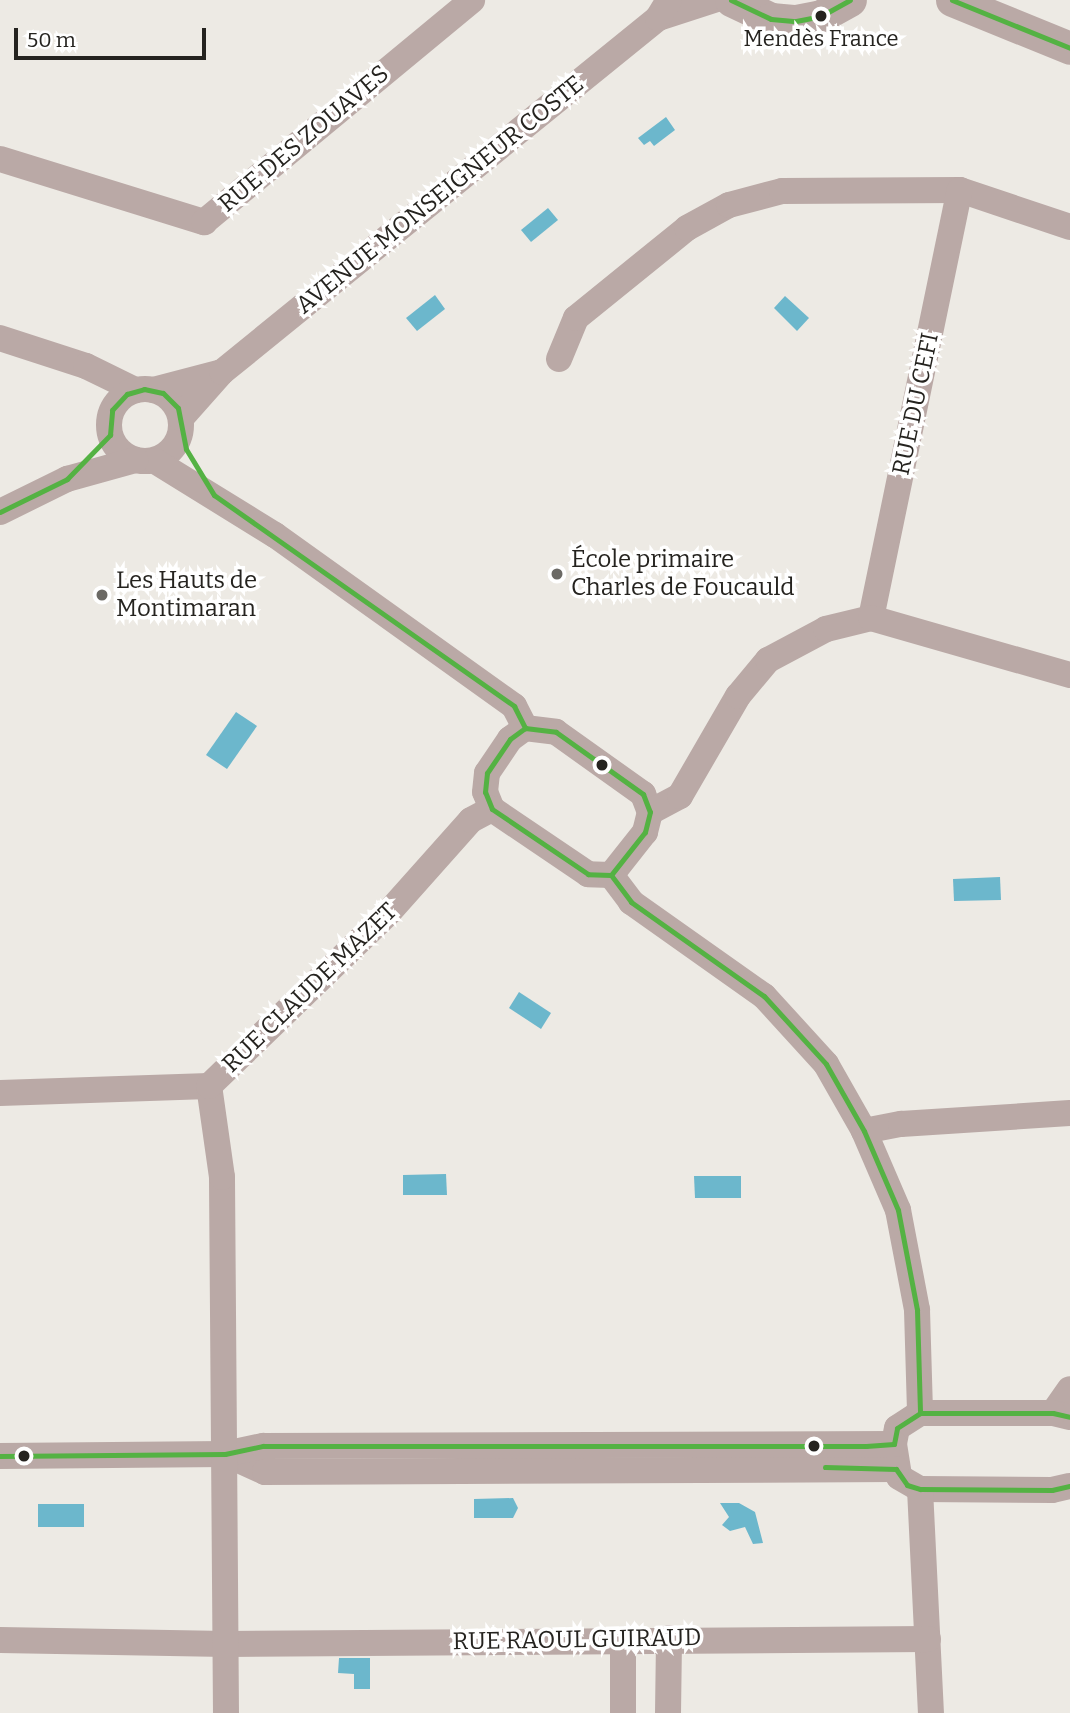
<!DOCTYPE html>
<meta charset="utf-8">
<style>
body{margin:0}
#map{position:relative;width:1070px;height:1713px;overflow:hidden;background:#edeae4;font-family:Bitter,serif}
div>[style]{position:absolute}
.water>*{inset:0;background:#6cb7cc}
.minor>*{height:26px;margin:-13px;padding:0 13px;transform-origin:13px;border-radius:13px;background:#baa9a6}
.minor>.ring{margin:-13px;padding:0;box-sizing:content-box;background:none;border:26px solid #baa9a6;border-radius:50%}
.tertiary>*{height:33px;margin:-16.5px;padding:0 16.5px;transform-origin:16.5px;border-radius:16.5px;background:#baa9a6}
.bus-1>*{height:5px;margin:-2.5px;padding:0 2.5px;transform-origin:2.5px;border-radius:2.5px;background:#54b243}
.dots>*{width:19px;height:19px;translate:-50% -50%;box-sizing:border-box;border:4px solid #fff;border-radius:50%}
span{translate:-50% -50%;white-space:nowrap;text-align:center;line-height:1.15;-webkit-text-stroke:7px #fff;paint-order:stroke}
.bus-label{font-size:22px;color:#25231f}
.street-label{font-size:24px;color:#25231f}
.poi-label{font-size:24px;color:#25231f}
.left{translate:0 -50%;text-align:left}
.scale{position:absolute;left:14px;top:28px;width:192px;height:32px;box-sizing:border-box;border:4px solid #25231f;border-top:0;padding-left:9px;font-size:21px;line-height:24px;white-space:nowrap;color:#25231f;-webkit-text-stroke:5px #fff;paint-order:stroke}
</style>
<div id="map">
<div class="water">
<div style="clip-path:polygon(666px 117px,675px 130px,654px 146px,650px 141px,644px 145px,638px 138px)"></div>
<div style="clip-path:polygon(548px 208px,558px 220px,531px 242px,521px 230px)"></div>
<div style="clip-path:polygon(435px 295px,445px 309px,417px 331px,406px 318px)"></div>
<div style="clip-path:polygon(785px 296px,809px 318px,797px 331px,774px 308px)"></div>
<div style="clip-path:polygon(236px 712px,257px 726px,227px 769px,206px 755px)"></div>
<div style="clip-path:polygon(1000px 877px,1001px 900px,954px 901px,953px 879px)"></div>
<div style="clip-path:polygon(519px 992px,551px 1013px,541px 1029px,509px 1008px)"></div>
<div style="clip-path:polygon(446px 1174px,447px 1195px,403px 1195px,403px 1175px)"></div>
<div style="clip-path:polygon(694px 1176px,741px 1176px,741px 1198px,695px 1198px)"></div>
<div style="clip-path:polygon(513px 1498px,518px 1508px,513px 1518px,474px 1518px,474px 1499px)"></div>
<div style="clip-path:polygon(720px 1503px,739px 1503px,755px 1512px,763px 1543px,753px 1544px,745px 1527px,730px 1531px,722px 1525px,729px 1517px)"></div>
<div style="clip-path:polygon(38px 1504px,84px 1504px,84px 1527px,38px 1527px)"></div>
<div style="clip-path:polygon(339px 1658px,370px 1658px,370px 1689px,354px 1689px,354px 1674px,338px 1673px)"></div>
</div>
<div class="minor">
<div style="left:658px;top:18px;width:59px;rotate:-17.8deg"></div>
<div style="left:0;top:159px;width:214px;rotate:17.2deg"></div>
<div style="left:204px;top:222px;width:348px;rotate:-39.6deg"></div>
<div style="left:0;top:338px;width:90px;rotate:18deg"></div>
<div style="left:86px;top:366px;width:55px;rotate:26.1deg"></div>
<div style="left:559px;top:359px;width:44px;rotate:-67.5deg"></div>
<div style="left:576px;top:318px;width:143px;rotate:-39deg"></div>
<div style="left:687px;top:228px;width:48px;rotate:-28.7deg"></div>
<div style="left:729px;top:205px;width:55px;rotate:-14.8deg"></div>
<div style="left:782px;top:191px;width:178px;rotate:-0.3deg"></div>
<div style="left:960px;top:190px;width:116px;rotate:18.6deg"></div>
<div class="ring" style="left:109px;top:389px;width:46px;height:46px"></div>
<div style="left:153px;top:390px;width:71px;rotate:-14.6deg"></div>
<div style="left:181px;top:418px;width:62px;rotate:-48.3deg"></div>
<div style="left:222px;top:372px;width:562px;rotate:-39.07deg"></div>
<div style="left:658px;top:18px;width:21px;rotate:-59deg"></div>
<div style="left:155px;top:461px;width:141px;rotate:31.7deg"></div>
<div style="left:275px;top:535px;width:294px;rotate:35.6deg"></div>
<div style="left:514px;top:706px;width:25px;rotate:63deg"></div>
<div style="left:0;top:512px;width:75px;rotate:-26.2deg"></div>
<div style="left:67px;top:479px;width:71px;rotate:-15.6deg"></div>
<div style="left:871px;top:618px;width:437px;rotate:-78.3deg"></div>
<div style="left:525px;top:728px;width:31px;rotate:7deg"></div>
<div style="left:556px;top:732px;width:107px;rotate:35.5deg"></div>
<div style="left:643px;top:794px;width:19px;rotate:69deg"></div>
<div style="left:650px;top:812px;width:21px;rotate:104deg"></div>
<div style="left:645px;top:832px;width:55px;rotate:128.3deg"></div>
<div style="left:611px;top:875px;width:23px;rotate:-178deg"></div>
<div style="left:588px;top:874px;width:116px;rotate:-145.9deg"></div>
<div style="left:492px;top:809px;width:18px;rotate:-112deg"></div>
<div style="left:485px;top:792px;width:19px;rotate:-84deg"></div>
<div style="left:487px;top:773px;width:41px;rotate:-55.9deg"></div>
<div style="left:510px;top:739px;width:19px;rotate:-36deg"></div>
<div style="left:650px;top:812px;width:34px;rotate:-28deg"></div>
<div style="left:680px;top:796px;width:116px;rotate:-59.9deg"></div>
<div style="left:738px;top:696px;width:47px;rotate:-50.2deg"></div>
<div style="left:768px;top:660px;width:66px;rotate:-28.1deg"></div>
<div style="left:826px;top:629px;width:46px;rotate:-13.7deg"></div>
<div style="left:871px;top:618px;width:207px;rotate:16deg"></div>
<div style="left:611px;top:875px;width:34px;rotate:53deg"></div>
<div style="left:631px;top:902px;width:163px;rotate:35.3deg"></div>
<div style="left:764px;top:996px;width:92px;rotate:47.6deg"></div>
<div style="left:826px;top:1064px;width:77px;rotate:60.4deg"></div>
<div style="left:864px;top:1131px;width:86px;rotate:66.7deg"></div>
<div style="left:898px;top:1210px;width:102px;rotate:79.2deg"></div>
<div style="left:917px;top:1310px;width:103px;rotate:88.3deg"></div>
<div style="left:0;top:1093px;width:209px;rotate:-1.9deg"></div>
<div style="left:864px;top:1131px;width:38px;rotate:-11deg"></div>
<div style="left:901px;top:1124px;width:169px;rotate:-3.7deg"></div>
<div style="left:1053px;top:1413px;width:29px;rotate:-55deg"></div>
<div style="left:1070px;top:1417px;width:17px;rotate:-167deg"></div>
<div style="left:1053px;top:1413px;width:133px;rotate:180deg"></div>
<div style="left:920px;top:1413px;width:27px;rotate:147deg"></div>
<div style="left:897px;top:1428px;width:16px;rotate:101deg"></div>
<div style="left:894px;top:1444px;width:33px;rotate:81deg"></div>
<div style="left:899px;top:1477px;width:24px;rotate:30deg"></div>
<div style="left:920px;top:1489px;width:132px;rotate:0.4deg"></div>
<div style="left:1052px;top:1490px;width:18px;rotate:-13deg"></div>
<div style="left:225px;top:1454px;width:44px;rotate:24.2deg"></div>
<div style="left:265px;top:1472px;width:631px;rotate:-0.27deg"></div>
<div style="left:0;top:1456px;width:225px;rotate:-0.5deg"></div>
<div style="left:225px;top:1454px;width:39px;rotate:-12deg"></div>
<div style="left:263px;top:1446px;width:631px;rotate:-0.18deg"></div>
<div style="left:920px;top:1489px;width:224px;rotate:87.2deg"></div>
<div style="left:0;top:1640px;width:226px;rotate:1deg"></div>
<div style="left:226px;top:1644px;width:702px;rotate:-0.41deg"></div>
<div style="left:226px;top:1713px;width:536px;rotate:-90.43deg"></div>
<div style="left:222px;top:1177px;width:92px;rotate:-98.1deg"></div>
<div style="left:209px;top:1086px;width:250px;rotate:-44deg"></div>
<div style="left:389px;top:912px;width:123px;rotate:-48.3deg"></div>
<div style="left:471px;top:820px;width:24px;rotate:-28deg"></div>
<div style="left:623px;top:1713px;width:73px;rotate:-90deg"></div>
<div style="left:668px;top:1713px;width:75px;rotate:-89.2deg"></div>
</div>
<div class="tertiary">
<div style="left:731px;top:0;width:44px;rotate:25.4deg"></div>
<div style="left:771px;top:19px;width:25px;rotate:5deg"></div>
<div style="left:796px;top:21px;width:25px;rotate:-11deg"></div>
<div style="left:821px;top:16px;width:33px;rotate:-29deg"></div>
<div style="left:952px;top:0;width:127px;rotate:22.1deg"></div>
</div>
<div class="bus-1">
<div style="left:731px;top:0;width:44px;rotate:25.4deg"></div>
<div style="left:771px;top:19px;width:25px;rotate:5deg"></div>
<div style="left:796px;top:21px;width:25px;rotate:-11deg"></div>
<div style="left:821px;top:16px;width:33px;rotate:-29deg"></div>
<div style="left:952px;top:0;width:127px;rotate:22.1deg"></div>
<div style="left:0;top:512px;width:75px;rotate:-26.2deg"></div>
<div style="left:67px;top:479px;width:62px;rotate:-45.7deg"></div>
<div style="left:110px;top:435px;width:25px;rotate:-85deg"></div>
<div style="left:112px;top:410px;width:22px;rotate:-47deg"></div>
<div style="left:127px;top:394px;width:18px;rotate:-16deg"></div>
<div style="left:144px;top:389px;width:19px;rotate:12deg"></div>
<div style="left:163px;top:393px;width:21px;rotate:45deg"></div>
<div style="left:178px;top:408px;width:42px;rotate:79deg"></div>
<div style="left:186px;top:449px;width:54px;rotate:58.7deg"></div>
<div style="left:214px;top:495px;width:367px;rotate:35.1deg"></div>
<div style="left:514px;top:706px;width:25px;rotate:63deg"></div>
<div style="left:525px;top:728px;width:31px;rotate:7deg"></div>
<div style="left:556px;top:732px;width:107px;rotate:35.5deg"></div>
<div style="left:643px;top:794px;width:19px;rotate:69deg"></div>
<div style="left:650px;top:812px;width:21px;rotate:104deg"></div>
<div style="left:645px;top:832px;width:55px;rotate:128.3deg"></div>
<div style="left:611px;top:875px;width:23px;rotate:-178deg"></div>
<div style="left:588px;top:874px;width:116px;rotate:-145.9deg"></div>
<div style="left:492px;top:809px;width:18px;rotate:-112deg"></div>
<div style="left:485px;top:792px;width:19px;rotate:-84deg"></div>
<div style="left:487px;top:773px;width:41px;rotate:-55.9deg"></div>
<div style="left:510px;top:739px;width:19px;rotate:-36deg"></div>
<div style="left:611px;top:875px;width:34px;rotate:53deg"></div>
<div style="left:631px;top:902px;width:163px;rotate:35.3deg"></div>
<div style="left:764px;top:996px;width:92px;rotate:47.6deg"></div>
<div style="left:826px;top:1064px;width:77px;rotate:60.4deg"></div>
<div style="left:864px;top:1131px;width:86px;rotate:66.7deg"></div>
<div style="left:898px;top:1210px;width:102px;rotate:79.2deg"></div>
<div style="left:917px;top:1310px;width:103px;rotate:88.3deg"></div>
<div style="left:0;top:1456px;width:225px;rotate:-0.5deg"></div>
<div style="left:225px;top:1454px;width:39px;rotate:-12deg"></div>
<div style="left:263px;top:1446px;width:603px"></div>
<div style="left:866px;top:1446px;width:28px;rotate:-4deg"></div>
<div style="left:894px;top:1444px;width:16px;rotate:-79deg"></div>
<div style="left:897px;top:1428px;width:27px;rotate:-33deg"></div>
<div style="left:920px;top:1413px;width:133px"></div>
<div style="left:1053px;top:1413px;width:17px;rotate:13deg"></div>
<div style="left:825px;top:1467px;width:71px;rotate:1.6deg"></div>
<div style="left:896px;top:1469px;width:19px;rotate:55deg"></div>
<div style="left:907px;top:1485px;width:14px;rotate:17deg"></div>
<div style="left:920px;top:1489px;width:132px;rotate:0.4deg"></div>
<div style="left:1052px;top:1490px;width:18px;rotate:-13deg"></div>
</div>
<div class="dots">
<div style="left:821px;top:16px;background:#25231f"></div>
<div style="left:557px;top:574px;background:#6b6964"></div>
<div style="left:102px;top:595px;background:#6b6964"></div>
<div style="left:602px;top:765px;background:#25231f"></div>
<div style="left:814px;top:1446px;background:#25231f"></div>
<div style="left:24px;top:1456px;background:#25231f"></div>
</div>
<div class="bus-label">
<span style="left:821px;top:39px">Mendès France</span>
</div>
<div class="street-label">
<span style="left:304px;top:139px;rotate:-40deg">RUE DES ZOUAVES</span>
<span style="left:440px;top:195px;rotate:-39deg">AVENUE MONSEIGNEUR COSTE</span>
<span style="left:916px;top:404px;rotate:-78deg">RUE DU CEFI</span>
<span style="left:310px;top:988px;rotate:-44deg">RUE CLAUDE MAZET</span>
<span style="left:577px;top:1640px;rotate:-1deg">RUE RAOUL GUIRAUD</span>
</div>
<div class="poi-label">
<span class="left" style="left:571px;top:574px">École primaire<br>Charles de Foucauld</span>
<span class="left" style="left:116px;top:595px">Les Hauts de<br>Montimaran</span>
</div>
<div class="scale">50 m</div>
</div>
